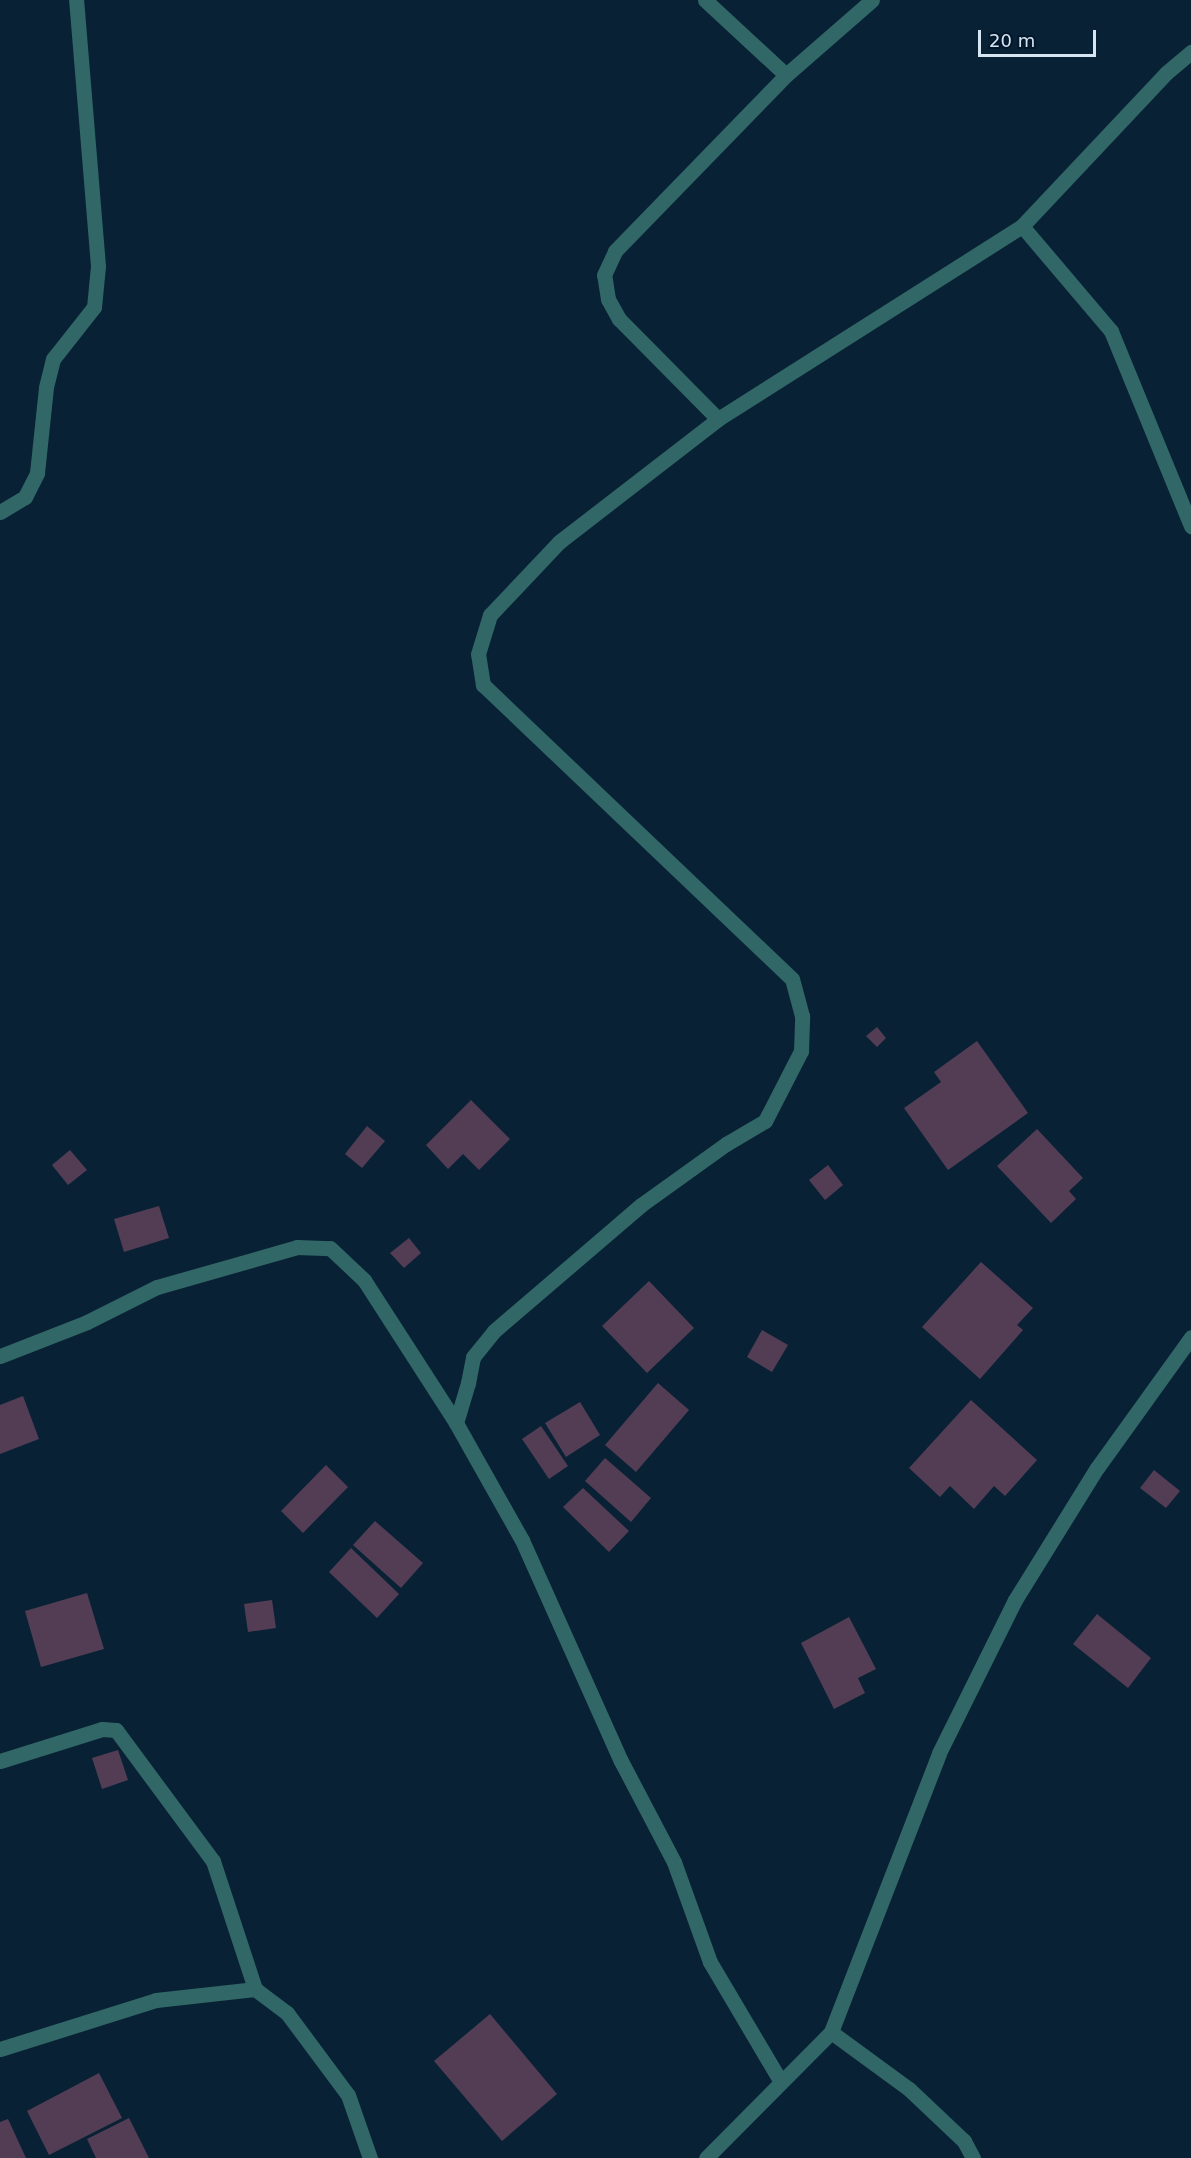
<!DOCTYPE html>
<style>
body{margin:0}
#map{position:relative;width:1191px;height:2158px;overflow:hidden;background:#092135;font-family:"DejaVu Sans",sans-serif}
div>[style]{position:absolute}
.building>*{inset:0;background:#533d55}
.minor>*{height:15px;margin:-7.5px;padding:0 7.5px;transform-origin:7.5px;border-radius:7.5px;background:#316767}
span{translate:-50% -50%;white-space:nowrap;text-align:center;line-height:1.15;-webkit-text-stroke:6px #02172b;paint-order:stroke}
.scale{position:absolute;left:978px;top:30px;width:118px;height:27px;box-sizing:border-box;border:3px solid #d6e5f2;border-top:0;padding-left:8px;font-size:18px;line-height:21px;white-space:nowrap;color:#d6e5f2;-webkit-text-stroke:4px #02172b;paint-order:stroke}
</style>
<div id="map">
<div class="building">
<div style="clip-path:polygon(877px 1027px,886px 1038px,877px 1047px,866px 1036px)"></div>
<div style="clip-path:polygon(977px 1041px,1028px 1113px,948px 1170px,904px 1108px,941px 1082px,934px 1072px)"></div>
<div style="clip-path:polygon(471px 1100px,510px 1139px,479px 1170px,463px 1154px,448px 1169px,426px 1145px)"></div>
<div style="clip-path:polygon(367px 1126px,385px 1141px,362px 1168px,345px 1154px)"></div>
<div style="clip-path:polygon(1037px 1129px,1083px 1178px,1069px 1191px,1076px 1199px,1051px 1223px,997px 1166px)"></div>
<div style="clip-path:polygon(70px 1150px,87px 1170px,68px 1185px,52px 1165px)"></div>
<div style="clip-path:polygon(828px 1165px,843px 1185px,825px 1200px,809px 1180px)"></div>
<div style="clip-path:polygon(159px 1206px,169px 1238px,124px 1252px,114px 1219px)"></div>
<div style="clip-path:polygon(409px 1238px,421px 1253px,404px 1268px,390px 1253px)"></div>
<div style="clip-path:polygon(981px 1262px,1033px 1308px,1017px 1325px,1023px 1330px,980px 1379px,922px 1327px)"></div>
<div style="clip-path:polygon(649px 1281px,694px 1328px,647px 1373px,602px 1326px)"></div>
<div style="clip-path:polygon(762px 1330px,788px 1345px,772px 1372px,747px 1357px)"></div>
<div style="clip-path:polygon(658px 1383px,689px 1410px,636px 1472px,605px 1445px)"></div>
<div style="clip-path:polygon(23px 1396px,39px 1439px,0 1454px,0 1405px)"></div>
<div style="clip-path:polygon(971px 1400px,1037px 1460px,1005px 1496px,994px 1486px,974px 1509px,950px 1486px,940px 1497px,909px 1468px)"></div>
<div style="clip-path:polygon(580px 1402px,600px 1435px,566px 1457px,545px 1423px)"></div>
<div style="clip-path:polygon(541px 1426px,568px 1466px,549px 1479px,522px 1439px)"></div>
<div style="clip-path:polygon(605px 1458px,651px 1498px,631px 1522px,585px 1481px)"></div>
<div style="clip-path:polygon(326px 1465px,348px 1487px,303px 1533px,281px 1511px)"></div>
<div style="clip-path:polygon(1154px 1470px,1180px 1491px,1166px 1508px,1140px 1488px)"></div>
<div style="clip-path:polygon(583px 1488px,629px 1531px,609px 1552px,563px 1507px)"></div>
<div style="clip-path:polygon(375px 1521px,423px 1563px,401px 1588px,353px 1545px)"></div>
<div style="clip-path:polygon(351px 1548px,399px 1594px,377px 1618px,329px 1572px)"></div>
<div style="clip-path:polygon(87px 1593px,104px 1649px,41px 1667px,25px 1611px)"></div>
<div style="clip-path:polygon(272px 1600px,276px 1628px,248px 1632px,244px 1604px)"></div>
<div style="clip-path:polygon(1097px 1614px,1151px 1658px,1128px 1688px,1073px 1644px)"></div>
<div style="clip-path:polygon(849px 1617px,876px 1669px,858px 1678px,865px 1693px,834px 1709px,801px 1643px)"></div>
<div style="clip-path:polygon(118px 1750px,128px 1780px,102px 1789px,92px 1758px)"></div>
<div style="clip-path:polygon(490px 2014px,557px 2094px,502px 2141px,434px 2061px)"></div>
<div style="clip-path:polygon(99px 2073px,122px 2118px,49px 2155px,27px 2111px)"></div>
<div style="clip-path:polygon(129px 2118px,149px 2158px,96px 2158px,87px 2139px)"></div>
<div style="clip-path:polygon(8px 2119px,26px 2158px,0 2158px,0 2122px)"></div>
</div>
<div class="minor">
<div style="left:705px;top:0;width:110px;rotate:42.8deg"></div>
<div style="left:1022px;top:226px;width:138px;rotate:49.7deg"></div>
<div style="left:1111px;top:331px;width:211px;rotate:67.7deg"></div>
<div style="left:718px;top:419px;width:141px;rotate:-134.7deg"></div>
<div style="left:619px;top:319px;width:23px;rotate:-119deg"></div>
<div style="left:608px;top:299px;width:24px;rotate:-99deg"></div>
<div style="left:604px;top:275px;width:26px;rotate:-65deg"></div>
<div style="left:615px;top:251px;width:245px;rotate:-45.8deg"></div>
<div style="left:786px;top:75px;width:114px;rotate:-41.1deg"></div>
<div style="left:0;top:512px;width:29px;rotate:-31deg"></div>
<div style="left:25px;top:497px;width:27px;rotate:-63deg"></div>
<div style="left:37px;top:473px;width:86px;rotate:-84deg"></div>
<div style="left:46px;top:387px;width:29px;rotate:-76deg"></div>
<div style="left:53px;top:359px;width:66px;rotate:-51.7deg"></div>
<div style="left:94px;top:307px;width:41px;rotate:-84.4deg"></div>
<div style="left:98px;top:266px;width:267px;rotate:-94.7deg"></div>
<div style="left:0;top:1356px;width:93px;rotate:-21.3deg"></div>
<div style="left:87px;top:1322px;width:78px;rotate:-26.6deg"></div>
<div style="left:157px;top:1287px;width:146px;rotate:-15.9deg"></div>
<div style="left:297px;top:1247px;width:33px;rotate:2deg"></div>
<div style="left:330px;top:1248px;width:47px;rotate:43.3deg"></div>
<div style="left:364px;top:1280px;width:170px;rotate:57.2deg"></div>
<div style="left:456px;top:1423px;width:42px;rotate:-73.3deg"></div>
<div style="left:468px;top:1383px;width:26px;rotate:-79deg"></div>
<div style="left:473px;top:1357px;width:33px;rotate:-51deg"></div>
<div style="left:494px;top:1331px;width:194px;rotate:-40.6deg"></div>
<div style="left:641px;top:1205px;width:105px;rotate:-35.7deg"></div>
<div style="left:726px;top:1144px;width:45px;rotate:-30.5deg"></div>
<div style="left:765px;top:1121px;width:79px;rotate:-62.8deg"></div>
<div style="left:801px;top:1051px;width:35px;rotate:-88deg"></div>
<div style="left:802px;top:1016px;width:38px;rotate:-105deg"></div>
<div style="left:792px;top:979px;width:427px;rotate:-136.4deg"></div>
<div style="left:483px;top:685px;width:31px;rotate:-99deg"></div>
<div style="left:478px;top:654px;width:41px;rotate:-72.9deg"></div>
<div style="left:490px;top:615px;width:100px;rotate:-46.6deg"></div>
<div style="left:559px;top:542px;width:201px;rotate:-37.7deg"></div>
<div style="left:718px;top:419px;width:360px;rotate:-32.4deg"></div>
<div style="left:1022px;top:226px;width:210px;rotate:-46.7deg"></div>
<div style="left:1166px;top:73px;width:33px;rotate:-40deg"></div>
<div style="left:456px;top:1423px;width:134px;rotate:60.6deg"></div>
<div style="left:522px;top:1540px;width:242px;rotate:65.9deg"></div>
<div style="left:621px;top:1761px;width:114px;rotate:62.3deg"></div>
<div style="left:674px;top:1862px;width:106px;rotate:70.2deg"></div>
<div style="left:710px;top:1962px;width:139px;rotate:59.4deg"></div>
<div style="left:0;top:1761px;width:107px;rotate:-17.4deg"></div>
<div style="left:102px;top:1729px;width:14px;rotate:4deg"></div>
<div style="left:116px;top:1730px;width:163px;rotate:53.5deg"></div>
<div style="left:213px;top:1861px;width:135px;rotate:71.8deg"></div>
<div style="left:831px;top:2032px;width:97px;rotate:36.2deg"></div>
<div style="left:909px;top:2089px;width:76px;rotate:43.4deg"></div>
<div style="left:964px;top:2141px;width:19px;rotate:62deg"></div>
<div style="left:0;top:2049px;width:164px;rotate:-17.4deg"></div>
<div style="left:156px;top:2000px;width:100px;rotate:-6.3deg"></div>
<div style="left:255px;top:1989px;width:40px;rotate:37deg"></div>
<div style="left:287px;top:2013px;width:102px;rotate:53.4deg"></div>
<div style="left:348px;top:2095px;width:67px;rotate:70.8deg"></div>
<div style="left:706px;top:2158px;width:177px;rotate:-45.2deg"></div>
<div style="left:831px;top:2032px;width:299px;rotate:-68.8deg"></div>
<div style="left:939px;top:1753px;width:171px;rotate:-63.6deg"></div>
<div style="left:1015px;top:1600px;width:155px;rotate:-58.2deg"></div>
<div style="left:1097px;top:1468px;width:161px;rotate:-54.3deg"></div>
</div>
<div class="scale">20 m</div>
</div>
